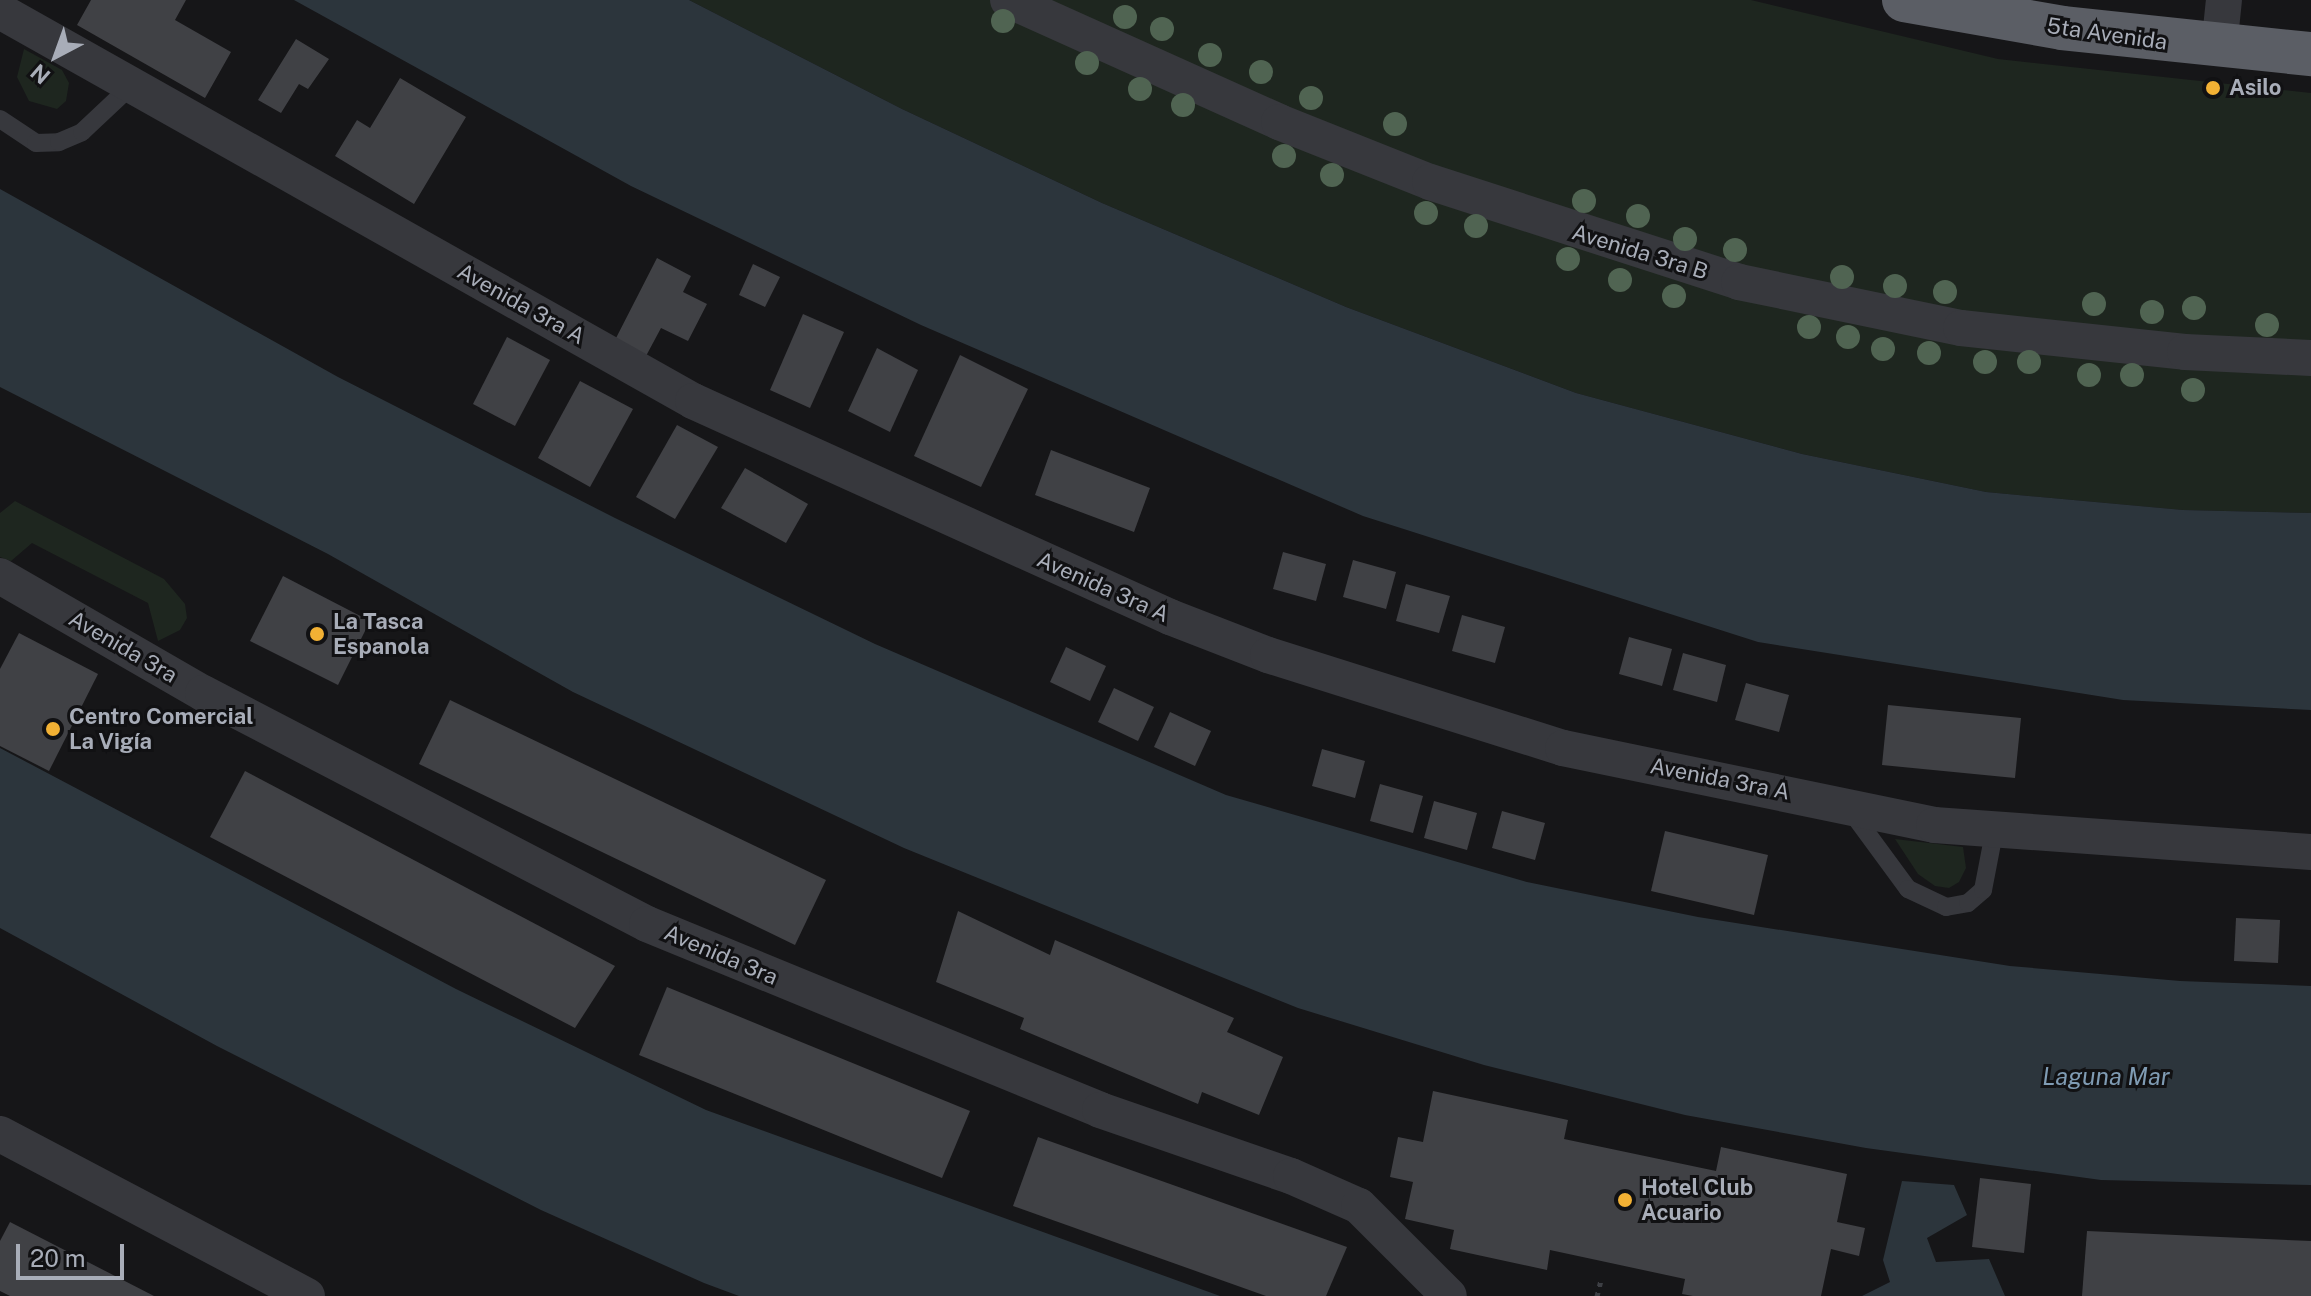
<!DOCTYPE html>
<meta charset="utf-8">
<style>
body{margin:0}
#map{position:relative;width:2311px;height:1296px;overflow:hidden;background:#161618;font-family:"Public Sans",sans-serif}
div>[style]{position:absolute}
.green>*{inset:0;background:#1e261f}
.water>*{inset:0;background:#2c353c}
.building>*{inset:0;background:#404145}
.path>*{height:5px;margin-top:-2.5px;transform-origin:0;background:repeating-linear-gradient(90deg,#3d3f44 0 4px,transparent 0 10px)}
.service>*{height:18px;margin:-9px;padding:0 9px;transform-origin:9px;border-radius:9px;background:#37383d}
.minor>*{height:36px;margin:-18px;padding:0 18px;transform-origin:18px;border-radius:18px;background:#37383d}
.trunk>*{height:44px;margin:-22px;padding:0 22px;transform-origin:22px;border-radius:22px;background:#5b5e65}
.trees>*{width:24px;height:24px;margin:-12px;border-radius:50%;background:#506452}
.dots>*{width:22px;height:22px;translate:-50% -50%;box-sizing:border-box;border:4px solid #111113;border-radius:50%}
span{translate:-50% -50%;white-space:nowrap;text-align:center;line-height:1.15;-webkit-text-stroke:6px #111113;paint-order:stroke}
.street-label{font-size:22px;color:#a8adb8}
.poi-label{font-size:22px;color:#a8adb8;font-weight:700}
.left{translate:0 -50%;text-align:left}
.water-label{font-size:24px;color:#7f9bb3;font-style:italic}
.north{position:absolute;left:16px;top:16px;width:80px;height:80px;-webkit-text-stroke:6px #111113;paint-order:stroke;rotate:221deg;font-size:22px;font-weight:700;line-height:32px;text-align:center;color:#a8adb8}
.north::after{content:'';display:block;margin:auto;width:28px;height:36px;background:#a8adb8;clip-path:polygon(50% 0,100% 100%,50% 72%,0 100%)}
.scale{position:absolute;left:16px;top:1244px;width:108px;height:36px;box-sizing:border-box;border:4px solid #a8adb8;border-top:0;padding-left:10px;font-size:24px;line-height:28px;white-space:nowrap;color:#a8adb8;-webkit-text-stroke:6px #111113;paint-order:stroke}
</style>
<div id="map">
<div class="green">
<div style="clip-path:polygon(689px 0,1751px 0,1998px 59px,2311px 93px,2311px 513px,2183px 510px,1986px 492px,1802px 454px,1576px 393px,1346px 307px,1102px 203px,902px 109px)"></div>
<div style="clip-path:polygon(24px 49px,62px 70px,69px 83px,66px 101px,57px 109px,29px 101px,17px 77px)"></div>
<div style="clip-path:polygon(15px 501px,164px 579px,185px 604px,187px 618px,180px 630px,158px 641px,148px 603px,32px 543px,11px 561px,0 557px,0 513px)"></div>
<div style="clip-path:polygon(1895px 839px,1963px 847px,1966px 868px,1959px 882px,1949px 888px,1935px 886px,1918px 874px)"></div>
</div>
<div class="water">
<div style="clip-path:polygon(294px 0,689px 0,902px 109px,1102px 203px,1346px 307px,1576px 393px,1802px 454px,1986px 492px,2183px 510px,2311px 513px,2311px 710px,2123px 700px,1758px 642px,1363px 516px,921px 325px,631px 186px)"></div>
<div style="clip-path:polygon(0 189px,338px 377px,615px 518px,875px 644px,1226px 795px,1527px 882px,1698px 917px,2010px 966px,2180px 981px,2311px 986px,2311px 1185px,2101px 1180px,1866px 1148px,1685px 1115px,1484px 1065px,1298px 1008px,904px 848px,573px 692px,328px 554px,0 387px)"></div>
<div style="clip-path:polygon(0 748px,456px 989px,706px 1110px,1220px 1296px,739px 1296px,704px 1283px,541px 1210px,217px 1046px,0 928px)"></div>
<div style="clip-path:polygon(1902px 1181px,1954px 1185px,1967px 1215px,1927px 1238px,1936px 1262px,1989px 1259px,2005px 1296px,1862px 1296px,1890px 1282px,1883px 1260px)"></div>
</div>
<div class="building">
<div style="clip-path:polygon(91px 0,186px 0,175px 20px,231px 52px,205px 98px,77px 25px)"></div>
<div style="clip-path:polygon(296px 39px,329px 59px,308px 89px,299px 84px,281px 113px,258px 100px)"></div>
<div style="clip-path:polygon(400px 78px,466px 117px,414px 204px,335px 156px,357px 120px,370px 128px)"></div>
<div style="clip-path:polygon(657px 258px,691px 276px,683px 292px,707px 304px,688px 341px,661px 328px,646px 356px,615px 340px)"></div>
<div style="clip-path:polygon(753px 264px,780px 277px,765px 307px,739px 295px)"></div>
<div style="clip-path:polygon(803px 314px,844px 332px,810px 408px,770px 390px)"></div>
<div style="clip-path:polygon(507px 337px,550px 360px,515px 426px,473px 404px)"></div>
<div style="clip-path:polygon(877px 348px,918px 370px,890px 432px,848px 411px)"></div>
<div style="clip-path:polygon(960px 355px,1028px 389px,981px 487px,914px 456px)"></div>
<div style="clip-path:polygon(580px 381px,633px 409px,590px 487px,538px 458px)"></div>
<div style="clip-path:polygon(677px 425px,718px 447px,675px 519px,636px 497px)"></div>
<div style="clip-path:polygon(1051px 450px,1150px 488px,1134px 532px,1035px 495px)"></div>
<div style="clip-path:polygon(745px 468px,808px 504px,786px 543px,721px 508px)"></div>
<div style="clip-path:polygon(1283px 552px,1326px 564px,1316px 601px,1273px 589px)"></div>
<div style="clip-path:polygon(1353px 560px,1396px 572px,1386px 609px,1343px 597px)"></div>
<div style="clip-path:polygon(283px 576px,370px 621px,338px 685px,250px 641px)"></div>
<div style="clip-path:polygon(1406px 584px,1450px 596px,1439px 633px,1396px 621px)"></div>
<div style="clip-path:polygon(1462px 615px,1505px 627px,1495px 663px,1452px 651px)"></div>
<div style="clip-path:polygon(19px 633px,98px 674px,49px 771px,0 746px,0 669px)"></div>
<div style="clip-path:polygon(1629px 637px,1672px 649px,1662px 686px,1619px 674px)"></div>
<div style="clip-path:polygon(1066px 647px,1106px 666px,1090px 701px,1050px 682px)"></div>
<div style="clip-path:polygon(1683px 653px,1726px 665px,1717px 702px,1673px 690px)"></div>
<div style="clip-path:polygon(1746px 683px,1789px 695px,1779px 732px,1735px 720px)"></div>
<div style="clip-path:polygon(1114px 688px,1154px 707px,1138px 741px,1098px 722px)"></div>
<div style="clip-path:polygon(450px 700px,826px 880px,795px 945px,419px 764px)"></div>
<div style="clip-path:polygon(1888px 705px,2021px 718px,2015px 778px,1882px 765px)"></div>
<div style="clip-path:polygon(1170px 712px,1211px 731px,1195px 766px,1154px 747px)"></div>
<div style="clip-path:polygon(1322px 749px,1365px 761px,1355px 798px,1312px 786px)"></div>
<div style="clip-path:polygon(245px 771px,615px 966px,575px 1028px,210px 837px)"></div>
<div style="clip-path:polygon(1380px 784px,1423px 796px,1413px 833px,1370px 821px)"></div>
<div style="clip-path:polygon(1434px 801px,1477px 813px,1467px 850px,1424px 838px)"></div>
<div style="clip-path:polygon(1502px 811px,1545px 823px,1535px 860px,1492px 848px)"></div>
<div style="clip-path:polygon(1665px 831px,1768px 855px,1754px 915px,1651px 891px)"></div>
<div style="clip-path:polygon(958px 911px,1050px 955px,1055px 940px,1234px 1018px,1227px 1032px,1283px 1057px,1259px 1115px,1202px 1092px,1198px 1104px,1020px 1029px,1024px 1018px,936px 982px)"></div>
<div style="clip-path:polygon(2236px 918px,2280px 920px,2278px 963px,2234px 961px)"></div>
<div style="clip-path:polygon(667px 987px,970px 1111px,942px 1178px,639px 1055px)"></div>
<div style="clip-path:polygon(1433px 1091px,1568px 1120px,1564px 1139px,1716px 1171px,1721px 1147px,1847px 1174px,1837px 1222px,1865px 1228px,1859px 1256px,1831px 1249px,1821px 1296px,1693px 1296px,1682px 1294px,1685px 1279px,1550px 1250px,1547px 1270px,1450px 1249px,1454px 1230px,1405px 1219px,1413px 1182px,1390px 1177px,1398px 1137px,1423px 1142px)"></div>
<div style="clip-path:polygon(1038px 1137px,1347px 1247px,1326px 1296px,1266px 1296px,1013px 1206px)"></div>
<div style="clip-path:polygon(1980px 1178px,2031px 1184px,2024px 1253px,1972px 1247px)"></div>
<div style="clip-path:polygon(10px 1222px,154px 1296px,10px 1296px,0 1291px,0 1241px)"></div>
<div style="clip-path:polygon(2087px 1231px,2311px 1241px,2311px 1296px,2082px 1296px)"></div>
</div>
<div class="path">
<div style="left:1597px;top:1296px;width:16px;rotate:-76deg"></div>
</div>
<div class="service">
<div style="left:0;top:119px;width:43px;rotate:33.7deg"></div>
<div style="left:36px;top:143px;width:23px;rotate:-2deg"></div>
<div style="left:59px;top:142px;width:25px;rotate:-23deg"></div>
<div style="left:82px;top:132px;width:69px;rotate:-43.2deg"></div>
<div style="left:1850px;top:810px;width:98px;rotate:53.7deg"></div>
<div style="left:1908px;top:889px;width:42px;rotate:25.3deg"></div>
<div style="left:1946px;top:907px;width:22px;rotate:-10deg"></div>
<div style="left:1968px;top:903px;width:20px;rotate:-41deg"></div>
<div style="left:1983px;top:890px;width:58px;rotate:-79.1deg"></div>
</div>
<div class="minor">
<div style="left:1008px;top:0;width:297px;rotate:24.2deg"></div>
<div style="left:1279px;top:122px;width:162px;rotate:21.7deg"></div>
<div style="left:1430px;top:182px;width:325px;rotate:17.9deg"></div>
<div style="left:1739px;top:282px;width:227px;rotate:11.7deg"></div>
<div style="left:1961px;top:328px;width:225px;rotate:6.1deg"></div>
<div style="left:2185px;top:352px;width:126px;rotate:2.7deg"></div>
<div style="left:0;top:11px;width:795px;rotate:29.37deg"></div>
<div style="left:693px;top:401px;width:524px;rotate:24.36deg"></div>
<div style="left:1170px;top:617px;width:105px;rotate:21.2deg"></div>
<div style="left:1268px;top:655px;width:309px;rotate:17.5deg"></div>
<div style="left:1563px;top:748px;width:379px;rotate:11.7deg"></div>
<div style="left:1934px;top:825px;width:378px;rotate:4.1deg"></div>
<div style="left:2219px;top:48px;width:48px;rotate:-84.1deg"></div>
<div style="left:0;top:576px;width:234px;rotate:30deg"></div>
<div style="left:203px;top:693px;width:500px;rotate:27.49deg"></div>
<div style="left:647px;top:924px;width:490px;rotate:22.3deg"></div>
<div style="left:1100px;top:1110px;width:202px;rotate:19.1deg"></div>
<div style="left:1291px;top:1176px;width:74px;rotate:23.8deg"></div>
<div style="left:1359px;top:1206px;width:127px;rotate:45deg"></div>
<div style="left:0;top:1134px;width:347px;rotate:27.8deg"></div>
</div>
<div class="trunk">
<div style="left:1904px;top:0;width:160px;rotate:10deg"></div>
<div style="left:2062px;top:28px;width:250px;rotate:6deg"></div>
</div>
<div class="trees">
<div style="left:1125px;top:17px"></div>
<div style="left:1003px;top:21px"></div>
<div style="left:1162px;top:29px"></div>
<div style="left:1210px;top:55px"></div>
<div style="left:1087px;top:63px"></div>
<div style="left:1261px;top:72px"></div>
<div style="left:1140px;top:89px"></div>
<div style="left:1311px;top:98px"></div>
<div style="left:1183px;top:105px"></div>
<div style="left:1395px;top:124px"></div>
<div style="left:1284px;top:156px"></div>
<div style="left:1332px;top:175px"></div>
<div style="left:1584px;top:201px"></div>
<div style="left:1426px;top:213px"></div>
<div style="left:1638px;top:216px"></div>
<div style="left:1476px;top:226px"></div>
<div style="left:1685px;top:239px"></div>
<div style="left:1735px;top:250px"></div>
<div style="left:1568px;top:259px"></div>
<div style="left:1842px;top:277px"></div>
<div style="left:1620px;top:280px"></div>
<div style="left:1895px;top:286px"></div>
<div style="left:1945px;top:292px"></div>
<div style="left:1674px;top:296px"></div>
<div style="left:2094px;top:304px"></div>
<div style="left:2194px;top:308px"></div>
<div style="left:2152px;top:312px"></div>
<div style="left:2267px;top:325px"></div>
<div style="left:1809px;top:327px"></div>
<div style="left:1848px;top:337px"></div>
<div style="left:1883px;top:349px"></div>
<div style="left:1929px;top:353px"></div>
<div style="left:1985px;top:362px"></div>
<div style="left:2029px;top:362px"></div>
<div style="left:2089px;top:375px"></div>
<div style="left:2132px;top:375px"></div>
<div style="left:2193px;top:390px"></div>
</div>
<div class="dots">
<div style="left:2213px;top:88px;background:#f2b134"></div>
<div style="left:317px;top:634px;background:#f2b134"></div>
<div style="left:53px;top:729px;background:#f2b134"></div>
<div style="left:1625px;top:1200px;background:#f2b134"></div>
</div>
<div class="street-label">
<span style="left:2107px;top:34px;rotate:8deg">5ta Avenida</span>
<span style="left:1640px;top:252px;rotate:17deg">Avenida 3ra B</span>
<span style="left:521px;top:304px;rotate:29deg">Avenida 3ra A</span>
<span style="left:1103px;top:587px;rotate:24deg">Avenida 3ra A</span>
<span style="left:123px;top:647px;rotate:30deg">Avenida 3ra</span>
<span style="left:1720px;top:779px;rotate:11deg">Avenida 3ra A</span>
<span style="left:721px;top:955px;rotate:23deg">Avenida 3ra</span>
</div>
<div class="poi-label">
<span class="left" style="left:2229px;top:88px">Asilo</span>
<span class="left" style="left:333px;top:634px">La Tasca<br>Espanola</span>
<span class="left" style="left:69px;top:729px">Centro Comercial<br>La Vigía</span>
<span class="left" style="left:1641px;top:1200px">Hotel Club<br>Acuario</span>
</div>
<div class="water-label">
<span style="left:2106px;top:1077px">Laguna Mar</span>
</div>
<div class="north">N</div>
<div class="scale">20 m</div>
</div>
